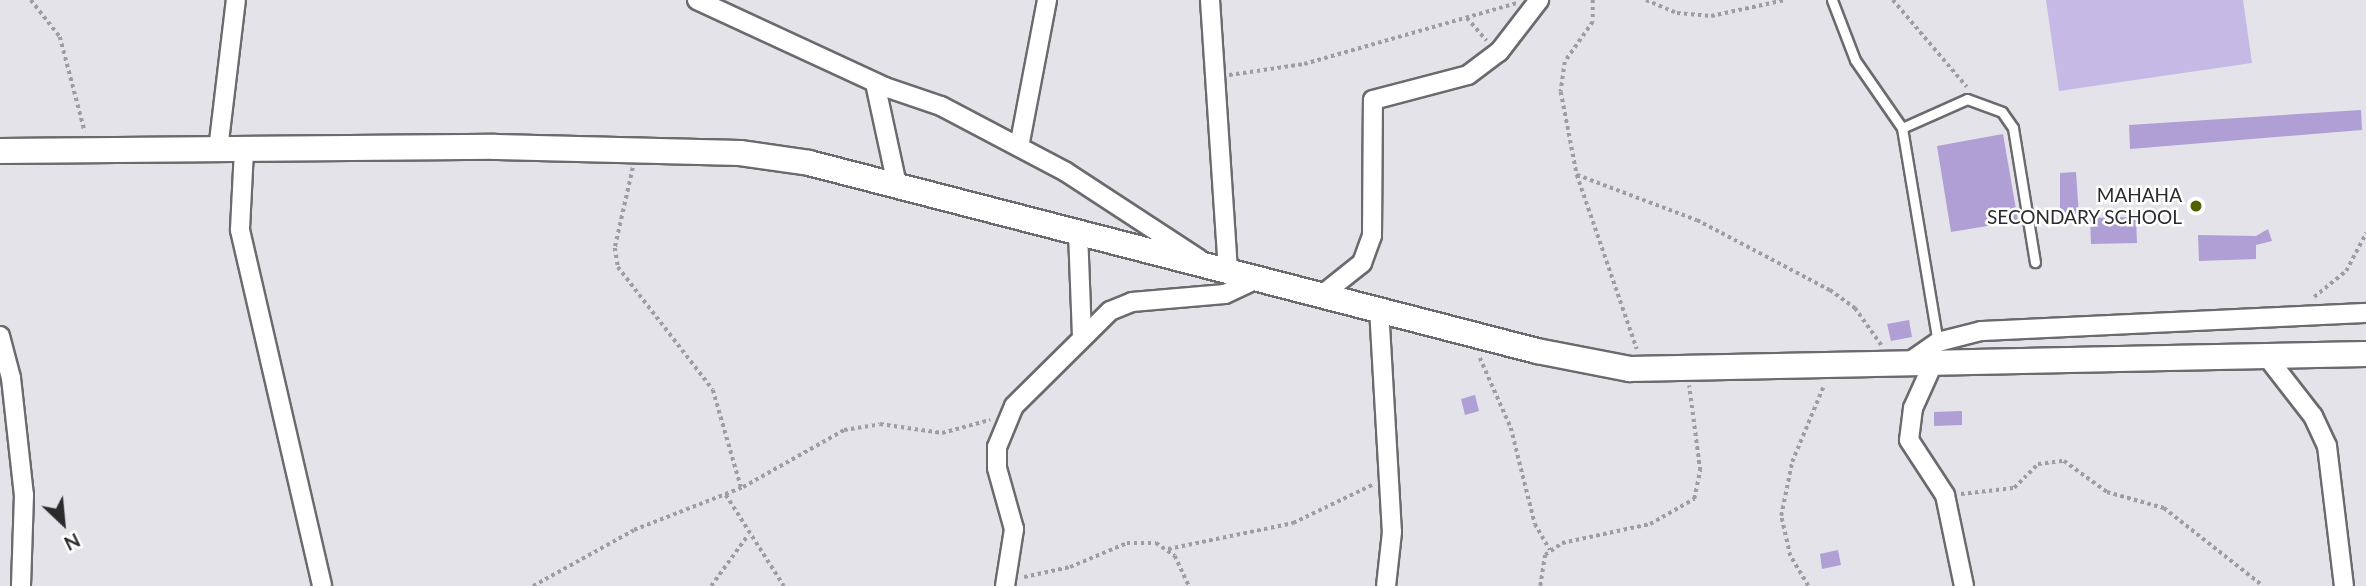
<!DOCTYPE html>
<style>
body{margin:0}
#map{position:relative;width:2366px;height:586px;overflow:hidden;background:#e4e3e9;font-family:Lato,sans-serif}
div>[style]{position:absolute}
.green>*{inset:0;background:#c6b9e5}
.building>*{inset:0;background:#af9fd4}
.path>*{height:3.5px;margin-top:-1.75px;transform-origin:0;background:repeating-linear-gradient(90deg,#9e9da1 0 3.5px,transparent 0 7px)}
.roads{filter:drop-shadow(2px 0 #6b6a6f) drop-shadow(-2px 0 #6b6a6f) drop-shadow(0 2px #6b6a6f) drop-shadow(0 -2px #6b6a6f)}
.service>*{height:9px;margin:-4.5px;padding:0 4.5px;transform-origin:4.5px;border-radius:4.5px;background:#fff}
.minor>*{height:18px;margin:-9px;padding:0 9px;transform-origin:9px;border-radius:9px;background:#fff}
.secondary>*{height:24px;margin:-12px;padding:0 12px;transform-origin:12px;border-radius:12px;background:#fff}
.dots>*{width:19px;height:19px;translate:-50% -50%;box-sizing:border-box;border:4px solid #fff;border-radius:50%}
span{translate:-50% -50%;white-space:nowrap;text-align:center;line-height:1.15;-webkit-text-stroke:5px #fff;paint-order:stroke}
.poi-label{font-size:19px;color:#2b2a2c}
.right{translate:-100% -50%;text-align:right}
.north{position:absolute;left:28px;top:488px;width:70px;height:70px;-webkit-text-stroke:5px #fff;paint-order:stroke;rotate:154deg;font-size:19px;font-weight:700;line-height:28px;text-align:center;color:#2b2a2c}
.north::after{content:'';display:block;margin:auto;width:24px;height:32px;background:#2b2a2c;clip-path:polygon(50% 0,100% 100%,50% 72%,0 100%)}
</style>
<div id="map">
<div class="green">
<div style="clip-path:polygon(2046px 0,2243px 0,2252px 63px,2059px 91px)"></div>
</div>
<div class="building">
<div style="clip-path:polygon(2361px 110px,2362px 130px,2130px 149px,2129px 125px)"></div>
<div style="clip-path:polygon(2003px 134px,2018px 221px,1951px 232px,1937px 146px)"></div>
<div style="clip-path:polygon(2076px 172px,2079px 216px,2060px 218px,2060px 173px)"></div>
<div style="clip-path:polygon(2136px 217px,2137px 243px,2091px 244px,2090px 218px)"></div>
<div style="clip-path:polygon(2268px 229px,2272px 241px,2256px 245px,2256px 259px,2199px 261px,2198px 235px,2256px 236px)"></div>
<div style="clip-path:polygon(1909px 320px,1912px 337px,1891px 341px,1887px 324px)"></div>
<div style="clip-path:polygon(1475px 395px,1479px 411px,1465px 415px,1461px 399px)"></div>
<div style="clip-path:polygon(1962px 411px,1962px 425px,1934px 426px,1934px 412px)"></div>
<div style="clip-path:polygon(1838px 550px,1841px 565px,1822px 569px,1820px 554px)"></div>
</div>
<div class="path">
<div style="left:31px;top:0;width:47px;rotate:51.9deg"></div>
<div style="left:60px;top:37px;width:98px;rotate:75.3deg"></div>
<div style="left:1593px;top:0;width:22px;rotate:90deg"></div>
<div style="left:1593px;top:22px;width:49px;rotate:125deg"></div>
<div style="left:1565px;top:62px;width:30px;rotate:98deg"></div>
<div style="left:1561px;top:92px;width:85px;rotate:79.1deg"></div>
<div style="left:1577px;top:175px;width:184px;rotate:71deg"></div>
<div style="left:1646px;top:0;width:34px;rotate:23deg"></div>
<div style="left:1677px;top:13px;width:34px;rotate:5deg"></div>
<div style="left:1711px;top:16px;width:76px;rotate:-12.2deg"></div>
<div style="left:1893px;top:0;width:114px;rotate:49.6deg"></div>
<div style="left:1467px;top:18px;width:30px;rotate:49deg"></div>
<div style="left:1229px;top:75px;width:76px;rotate:-8.3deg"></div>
<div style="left:1304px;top:64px;width:222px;rotate:-16deg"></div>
<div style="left:633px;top:168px;width:82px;rotate:102.7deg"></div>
<div style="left:615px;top:248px;width:19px;rotate:81deg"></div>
<div style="left:618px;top:267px;width:155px;rotate:52.3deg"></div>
<div style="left:713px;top:390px;width:101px;rotate:73.9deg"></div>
<div style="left:1577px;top:175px;width:128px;rotate:20.6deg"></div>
<div style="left:1697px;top:220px;width:150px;rotate:27.8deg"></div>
<div style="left:1830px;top:290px;width:31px;rotate:36deg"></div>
<div style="left:1855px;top:308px;width:47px;rotate:54.6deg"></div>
<div style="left:2314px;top:297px;width:41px;rotate:-39.1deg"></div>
<div style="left:2346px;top:271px;width:43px;rotate:-62.2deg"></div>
<div style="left:1480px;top:358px;width:77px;rotate:66.1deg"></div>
<div style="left:1511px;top:428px;width:99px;rotate:76deg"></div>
<div style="left:1535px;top:524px;width:30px;rotate:60deg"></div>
<div style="left:1961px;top:494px;width:53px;rotate:-6.5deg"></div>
<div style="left:2014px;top:488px;width:34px;rotate:-45deg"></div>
<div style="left:2038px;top:464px;width:26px;rotate:-7deg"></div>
<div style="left:2064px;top:461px;width:53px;rotate:35.8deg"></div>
<div style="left:2107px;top:492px;width:59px;rotate:15.7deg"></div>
<div style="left:2164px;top:508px;width:126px;rotate:38.2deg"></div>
<div style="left:726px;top:495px;width:108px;rotate:57.5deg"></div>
<div style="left:1168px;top:549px;width:128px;rotate:-11.7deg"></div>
<div style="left:1293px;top:523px;width:90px;rotate:-25.7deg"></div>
<div style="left:1024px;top:577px;width:47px;rotate:-12.3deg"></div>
<div style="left:1070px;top:567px;width:62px;rotate:-22.8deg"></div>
<div style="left:1127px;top:543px;width:29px"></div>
<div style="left:1156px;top:543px;width:23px;rotate:34deg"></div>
<div style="left:1175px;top:556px;width:33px;rotate:65deg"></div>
<div style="left:533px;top:586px;width:115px;rotate:-29deg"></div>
<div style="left:634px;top:530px;width:117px;rotate:-21.5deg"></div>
<div style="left:743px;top:487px;width:116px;rotate:-29.4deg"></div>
<div style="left:844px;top:430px;width:36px;rotate:-9deg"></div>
<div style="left:880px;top:424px;width:63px;rotate:8.3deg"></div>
<div style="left:942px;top:433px;width:50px;rotate:-15.2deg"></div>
<div style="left:711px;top:586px;width:63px;rotate:-54deg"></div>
<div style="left:1540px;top:586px;width:31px;rotate:-81deg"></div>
<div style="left:1545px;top:555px;width:21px;rotate:-35deg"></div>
<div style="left:1562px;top:543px;width:90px;rotate:-12.2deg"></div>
<div style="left:1650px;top:524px;width:51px;rotate:-29.6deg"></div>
<div style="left:1694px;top:499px;width:29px;rotate:-78deg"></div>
<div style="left:1700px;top:471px;width:86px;rotate:-97.4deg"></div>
<div style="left:1808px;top:586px;width:35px;rotate:-121deg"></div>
<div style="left:1790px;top:556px;width:41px;rotate:-102.7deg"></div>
<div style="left:1781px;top:516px;width:55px;rotate:-78.5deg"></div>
<div style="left:1792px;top:462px;width:83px;rotate:-67.4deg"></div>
</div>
<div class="roads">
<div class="service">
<div style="left:1832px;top:0;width:64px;rotate:69deg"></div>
<div style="left:1855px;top:60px;width:83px;rotate:55.3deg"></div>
<div style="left:1902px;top:128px;width:217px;rotate:80.5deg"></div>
<div style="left:1902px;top:128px;width:71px;rotate:-24deg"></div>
<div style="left:1967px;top:99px;width:37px;rotate:20deg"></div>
<div style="left:2002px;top:112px;width:19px;rotate:55deg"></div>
<div style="left:2013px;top:128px;width:136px;rotate:80.7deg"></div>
</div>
<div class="minor">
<div style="left:697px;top:0;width:207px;rotate:24.8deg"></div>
<div style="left:885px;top:87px;width:59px;rotate:18.7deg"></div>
<div style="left:941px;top:106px;width:141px;rotate:27.8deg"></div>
<div style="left:1066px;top:172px;width:159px;rotate:33.2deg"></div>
<div style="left:1210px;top:0;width:273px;rotate:86.2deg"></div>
<div style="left:875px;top:83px;width:104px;rotate:77.8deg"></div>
<div style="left:1019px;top:147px;width:150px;rotate:-79.2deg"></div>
<div style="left:218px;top:150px;width:151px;rotate:-83.2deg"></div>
<div style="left:244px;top:150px;width:80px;rotate:92.9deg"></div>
<div style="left:240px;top:230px;width:365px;rotate:77deg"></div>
<div style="left:1078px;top:232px;width:106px;rotate:87.8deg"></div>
<div style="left:1323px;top:294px;width:50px;rotate:-38.5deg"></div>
<div style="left:1362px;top:263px;width:29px;rotate:-70deg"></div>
<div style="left:1372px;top:236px;width:136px;rotate:-89.6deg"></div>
<div style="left:1373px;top:100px;width:98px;rotate:-14.7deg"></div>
<div style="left:1468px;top:75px;width:39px;rotate:-37deg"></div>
<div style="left:1499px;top:52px;width:66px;rotate:-52.4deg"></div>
<div style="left:1379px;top:308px;width:224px;rotate:86.7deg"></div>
<div style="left:1392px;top:532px;width:54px;rotate:96.3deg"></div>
<div style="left:0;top:336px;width:43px;rotate:75.3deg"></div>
<div style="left:11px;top:378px;width:118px;rotate:83.7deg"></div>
<div style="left:24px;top:495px;width:91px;rotate:91.9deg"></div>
<div style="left:2267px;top:357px;width:75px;rotate:52.1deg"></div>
<div style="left:2313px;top:416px;width:33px;rotate:65deg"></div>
<div style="left:2327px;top:446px;width:141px;rotate:83.1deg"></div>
<div style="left:1905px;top:365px;width:40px;rotate:-34.9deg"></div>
<div style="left:1938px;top:342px;width:44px;rotate:-14.3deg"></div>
<div style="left:1981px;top:331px;width:385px;rotate:-2.7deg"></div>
<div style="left:1932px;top:366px;width:46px;rotate:114.3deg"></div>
<div style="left:1913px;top:408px;width:32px;rotate:97deg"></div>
<div style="left:1909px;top:440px;width:66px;rotate:56.8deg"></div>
<div style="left:1945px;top:495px;width:93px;rotate:78.2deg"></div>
<div style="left:1005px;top:586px;width:58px;rotate:-81deg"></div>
<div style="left:1014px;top:529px;width:63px;rotate:-105.6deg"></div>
<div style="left:997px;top:468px;width:21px;rotate:-90deg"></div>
<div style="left:997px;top:447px;width:44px;rotate:-67.5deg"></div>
<div style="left:1014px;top:406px;width:135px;rotate:-44.7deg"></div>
<div style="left:1110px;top:311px;width:24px;rotate:-22deg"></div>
<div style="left:1132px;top:302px;width:93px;rotate:-4.9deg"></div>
<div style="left:1225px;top:294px;width:35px;rotate:-25deg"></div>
</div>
<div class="secondary">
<div style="left:0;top:151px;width:495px;rotate:-0.5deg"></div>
<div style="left:495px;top:147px;width:245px;rotate:1.4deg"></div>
<div style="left:740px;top:153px;width:70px;rotate:8.2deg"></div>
<div style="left:809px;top:163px;width:752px;rotate:14.48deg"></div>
<div style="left:1537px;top:351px;width:95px;rotate:11deg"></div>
<div style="left:1630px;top:369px;width:736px;rotate:-1.17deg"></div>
</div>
</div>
<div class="dots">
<div style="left:2196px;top:206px;background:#536000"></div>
</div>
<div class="poi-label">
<span class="right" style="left:2182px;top:206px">MAHAHA<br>SECONDARY SCHOOL</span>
</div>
<div class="north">N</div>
</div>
